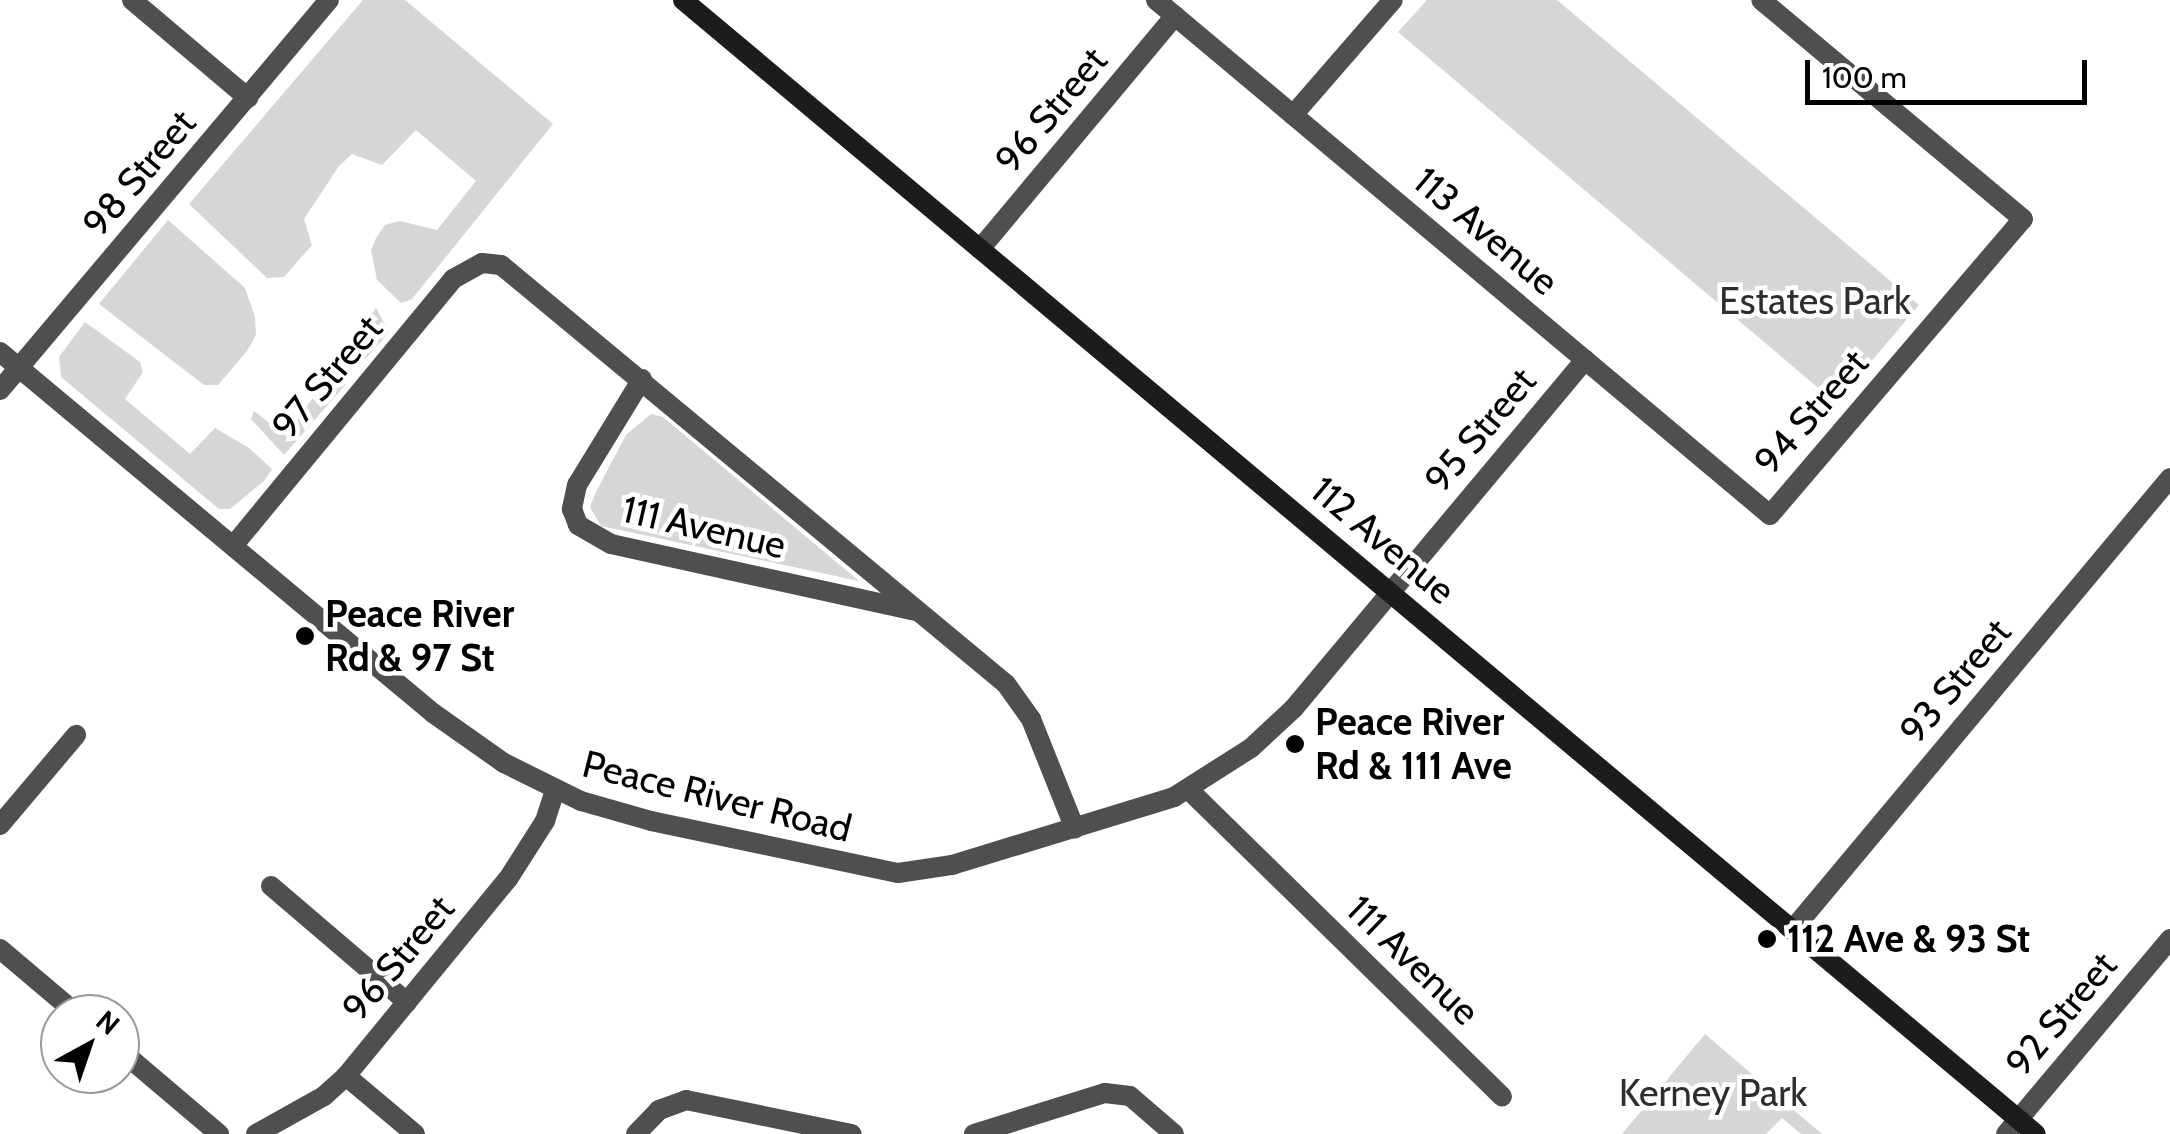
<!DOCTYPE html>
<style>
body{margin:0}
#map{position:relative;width:2170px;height:1134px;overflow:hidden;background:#fff;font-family:Cabin,sans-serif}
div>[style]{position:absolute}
.green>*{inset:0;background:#d6d6d6}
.street>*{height:20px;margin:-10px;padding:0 10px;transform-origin:10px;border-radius:10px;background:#4f4f4f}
.secondary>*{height:20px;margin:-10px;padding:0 10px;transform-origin:10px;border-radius:10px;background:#1c1c1c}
.dots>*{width:28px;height:28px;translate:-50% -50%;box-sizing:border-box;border:5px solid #fff;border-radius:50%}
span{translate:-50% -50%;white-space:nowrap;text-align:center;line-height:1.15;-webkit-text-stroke:9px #fff;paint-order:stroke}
.street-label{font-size:38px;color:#000}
.park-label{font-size:38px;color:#2d2d2d}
.poi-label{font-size:38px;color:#000;font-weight:700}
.left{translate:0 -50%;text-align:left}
.north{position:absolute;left:40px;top:994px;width:100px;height:100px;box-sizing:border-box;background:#fff;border:2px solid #999;border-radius:50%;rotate:40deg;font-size:28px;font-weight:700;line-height:40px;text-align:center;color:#000}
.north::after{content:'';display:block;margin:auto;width:35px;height:45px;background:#000;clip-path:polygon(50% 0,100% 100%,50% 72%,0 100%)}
.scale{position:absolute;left:1805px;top:60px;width:282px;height:45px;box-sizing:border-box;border:5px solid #000;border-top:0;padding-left:12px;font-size:30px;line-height:35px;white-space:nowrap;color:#000;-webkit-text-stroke:8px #fff;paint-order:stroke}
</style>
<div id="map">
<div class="green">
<div style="clip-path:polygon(363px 0,405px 0,553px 124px,412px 299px,401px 303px,377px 280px,371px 250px,376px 238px,385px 225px,400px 221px,437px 230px,476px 181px,416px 130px,382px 165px,352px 154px,339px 166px,304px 219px,312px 245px,284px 277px,267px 278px,189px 204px)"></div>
<div style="clip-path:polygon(1427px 0,1557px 0,1919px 305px,1836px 403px,1398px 32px)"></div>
<div style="clip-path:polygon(168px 220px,245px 288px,255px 317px,256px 335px,247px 351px,218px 385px,204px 385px,99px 304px)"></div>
<div style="clip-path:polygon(376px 308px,389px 332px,361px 364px,349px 353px,350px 343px)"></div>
<div style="clip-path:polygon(85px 322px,140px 362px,143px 372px,125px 399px,190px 454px,215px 428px,249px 448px,272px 469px,264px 481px,230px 509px,219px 509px,61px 377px,59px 357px)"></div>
<div style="clip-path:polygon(335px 366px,346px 384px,284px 455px,251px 419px,254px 411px,286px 436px)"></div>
<div style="clip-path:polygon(651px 414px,663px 417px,859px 581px,601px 526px,590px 507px,596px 492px,626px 435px)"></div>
<div style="clip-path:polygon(1705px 1034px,1822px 1134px,1801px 1134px,1782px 1118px,1766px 1134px,1622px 1134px)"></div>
</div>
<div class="street">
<div style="left:132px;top:0;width:152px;rotate:40.2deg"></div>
<div style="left:1156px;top:0;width:801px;rotate:39.99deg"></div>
<div style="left:1770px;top:515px;width:389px;rotate:-49.5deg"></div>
<div style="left:2023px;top:219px;width:341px;rotate:-140.1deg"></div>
<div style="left:1293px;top:115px;width:152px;rotate:-49deg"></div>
<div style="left:980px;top:249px;width:304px;rotate:-50.1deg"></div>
<div style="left:0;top:352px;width:564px;rotate:39.82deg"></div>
<div style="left:433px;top:713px;width:87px;rotate:35.2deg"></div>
<div style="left:504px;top:763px;width:86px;rotate:26.3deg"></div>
<div style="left:581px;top:801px;width:73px;rotate:15.9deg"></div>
<div style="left:651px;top:821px;width:252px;rotate:11.9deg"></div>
<div style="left:898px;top:873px;width:55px;rotate:-8.4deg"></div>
<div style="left:952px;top:865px;width:232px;rotate:-17deg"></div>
<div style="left:1174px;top:797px;width:91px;rotate:-32.5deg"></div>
<div style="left:1251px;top:748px;width:59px;rotate:-42.9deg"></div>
<div style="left:1294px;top:708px;width:454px;rotate:-50.1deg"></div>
<div style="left:642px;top:379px;width:124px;rotate:121.5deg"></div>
<div style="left:577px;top:485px;width:25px;rotate:102deg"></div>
<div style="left:572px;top:509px;width:17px;rotate:69deg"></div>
<div style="left:578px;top:525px;width:38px;rotate:30deg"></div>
<div style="left:611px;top:544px;width:312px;rotate:12.4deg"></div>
<div style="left:0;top:390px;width:510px;rotate:-49.85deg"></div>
<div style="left:233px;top:546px;width:346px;rotate:-50.5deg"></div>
<div style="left:453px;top:279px;width:33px;rotate:-29deg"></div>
<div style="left:482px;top:263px;width:19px;rotate:6deg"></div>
<div style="left:501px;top:265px;width:656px;rotate:39.68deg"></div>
<div style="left:1006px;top:684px;width:43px;rotate:54.5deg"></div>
<div style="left:1031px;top:719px;width:118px;rotate:68.2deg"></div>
<div style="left:1189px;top:790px;width:438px;rotate:44.4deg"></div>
<div style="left:0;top:825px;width:118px;rotate:-49.8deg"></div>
<div style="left:271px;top:886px;width:179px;rotate:40.5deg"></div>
<div style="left:1794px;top:928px;width:586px;rotate:-50.12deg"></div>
<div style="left:0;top:949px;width:101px;rotate:40.2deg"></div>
<div style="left:120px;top:1050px;width:130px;rotate:40.3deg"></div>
<div style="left:346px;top:1076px;width:90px;rotate:40deg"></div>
<div style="left:256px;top:1134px;width:78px;rotate:-29.2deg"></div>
<div style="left:324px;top:1096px;width:30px;rotate:-42deg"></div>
<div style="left:346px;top:1076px;width:255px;rotate:-50.6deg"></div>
<div style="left:508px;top:879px;width:69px;rotate:-57.5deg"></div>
<div style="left:545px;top:821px;width:32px;rotate:-72deg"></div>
<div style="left:636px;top:1134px;width:33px;rotate:-46deg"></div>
<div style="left:659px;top:1110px;width:29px;rotate:-20deg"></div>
<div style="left:686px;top:1100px;width:169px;rotate:11.6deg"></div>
<div style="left:974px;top:1134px;width:137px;rotate:-17.4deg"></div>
<div style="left:1105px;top:1093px;width:25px;rotate:7deg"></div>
<div style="left:1130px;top:1096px;width:58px;rotate:40.8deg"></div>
<div style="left:2006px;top:1134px;width:255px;rotate:-49.9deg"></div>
</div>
<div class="secondary">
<div style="left:683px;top:0;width:1765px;rotate:39.97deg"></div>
</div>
<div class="dots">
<div style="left:305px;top:636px;background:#000"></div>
<div style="left:1295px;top:744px;background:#000"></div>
<div style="left:1767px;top:939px;background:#000"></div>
</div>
<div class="street-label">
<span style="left:1051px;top:110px;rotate:-50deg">96 Street</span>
<span style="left:139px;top:173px;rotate:-50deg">98 Street</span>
<span style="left:1486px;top:231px;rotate:40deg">113 Avenue</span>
<span style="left:327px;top:377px;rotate:-50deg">97 Street</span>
<span style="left:1811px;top:412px;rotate:-49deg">94 Street</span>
<span style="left:1480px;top:430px;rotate:-50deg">95 Street</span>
<span style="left:704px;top:527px;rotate:13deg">111 Avenue</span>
<span style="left:1383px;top:540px;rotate:40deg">112 Avenue</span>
<span style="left:1955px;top:681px;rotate:-50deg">93 Street</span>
<span style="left:717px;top:796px;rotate:14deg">Peace River Road</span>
<span style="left:398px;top:958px;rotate:-50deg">96 Street</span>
<span style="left:1413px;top:960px;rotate:44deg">111 Avenue</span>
<span style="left:2061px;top:1014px;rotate:-50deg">92 Street</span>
</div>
<div class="park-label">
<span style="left:1815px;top:301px">Estates Park</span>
<span style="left:1713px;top:1093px">Kerney Park</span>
</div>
<div class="poi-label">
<span class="left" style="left:325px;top:636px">Peace River<br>Rd &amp; 97 St</span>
<span class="left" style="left:1315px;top:744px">Peace River<br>Rd &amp; 111 Ave</span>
<span class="left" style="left:1787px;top:939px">112 Ave &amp; 93 St</span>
</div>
<div class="north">N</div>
<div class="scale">100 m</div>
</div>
